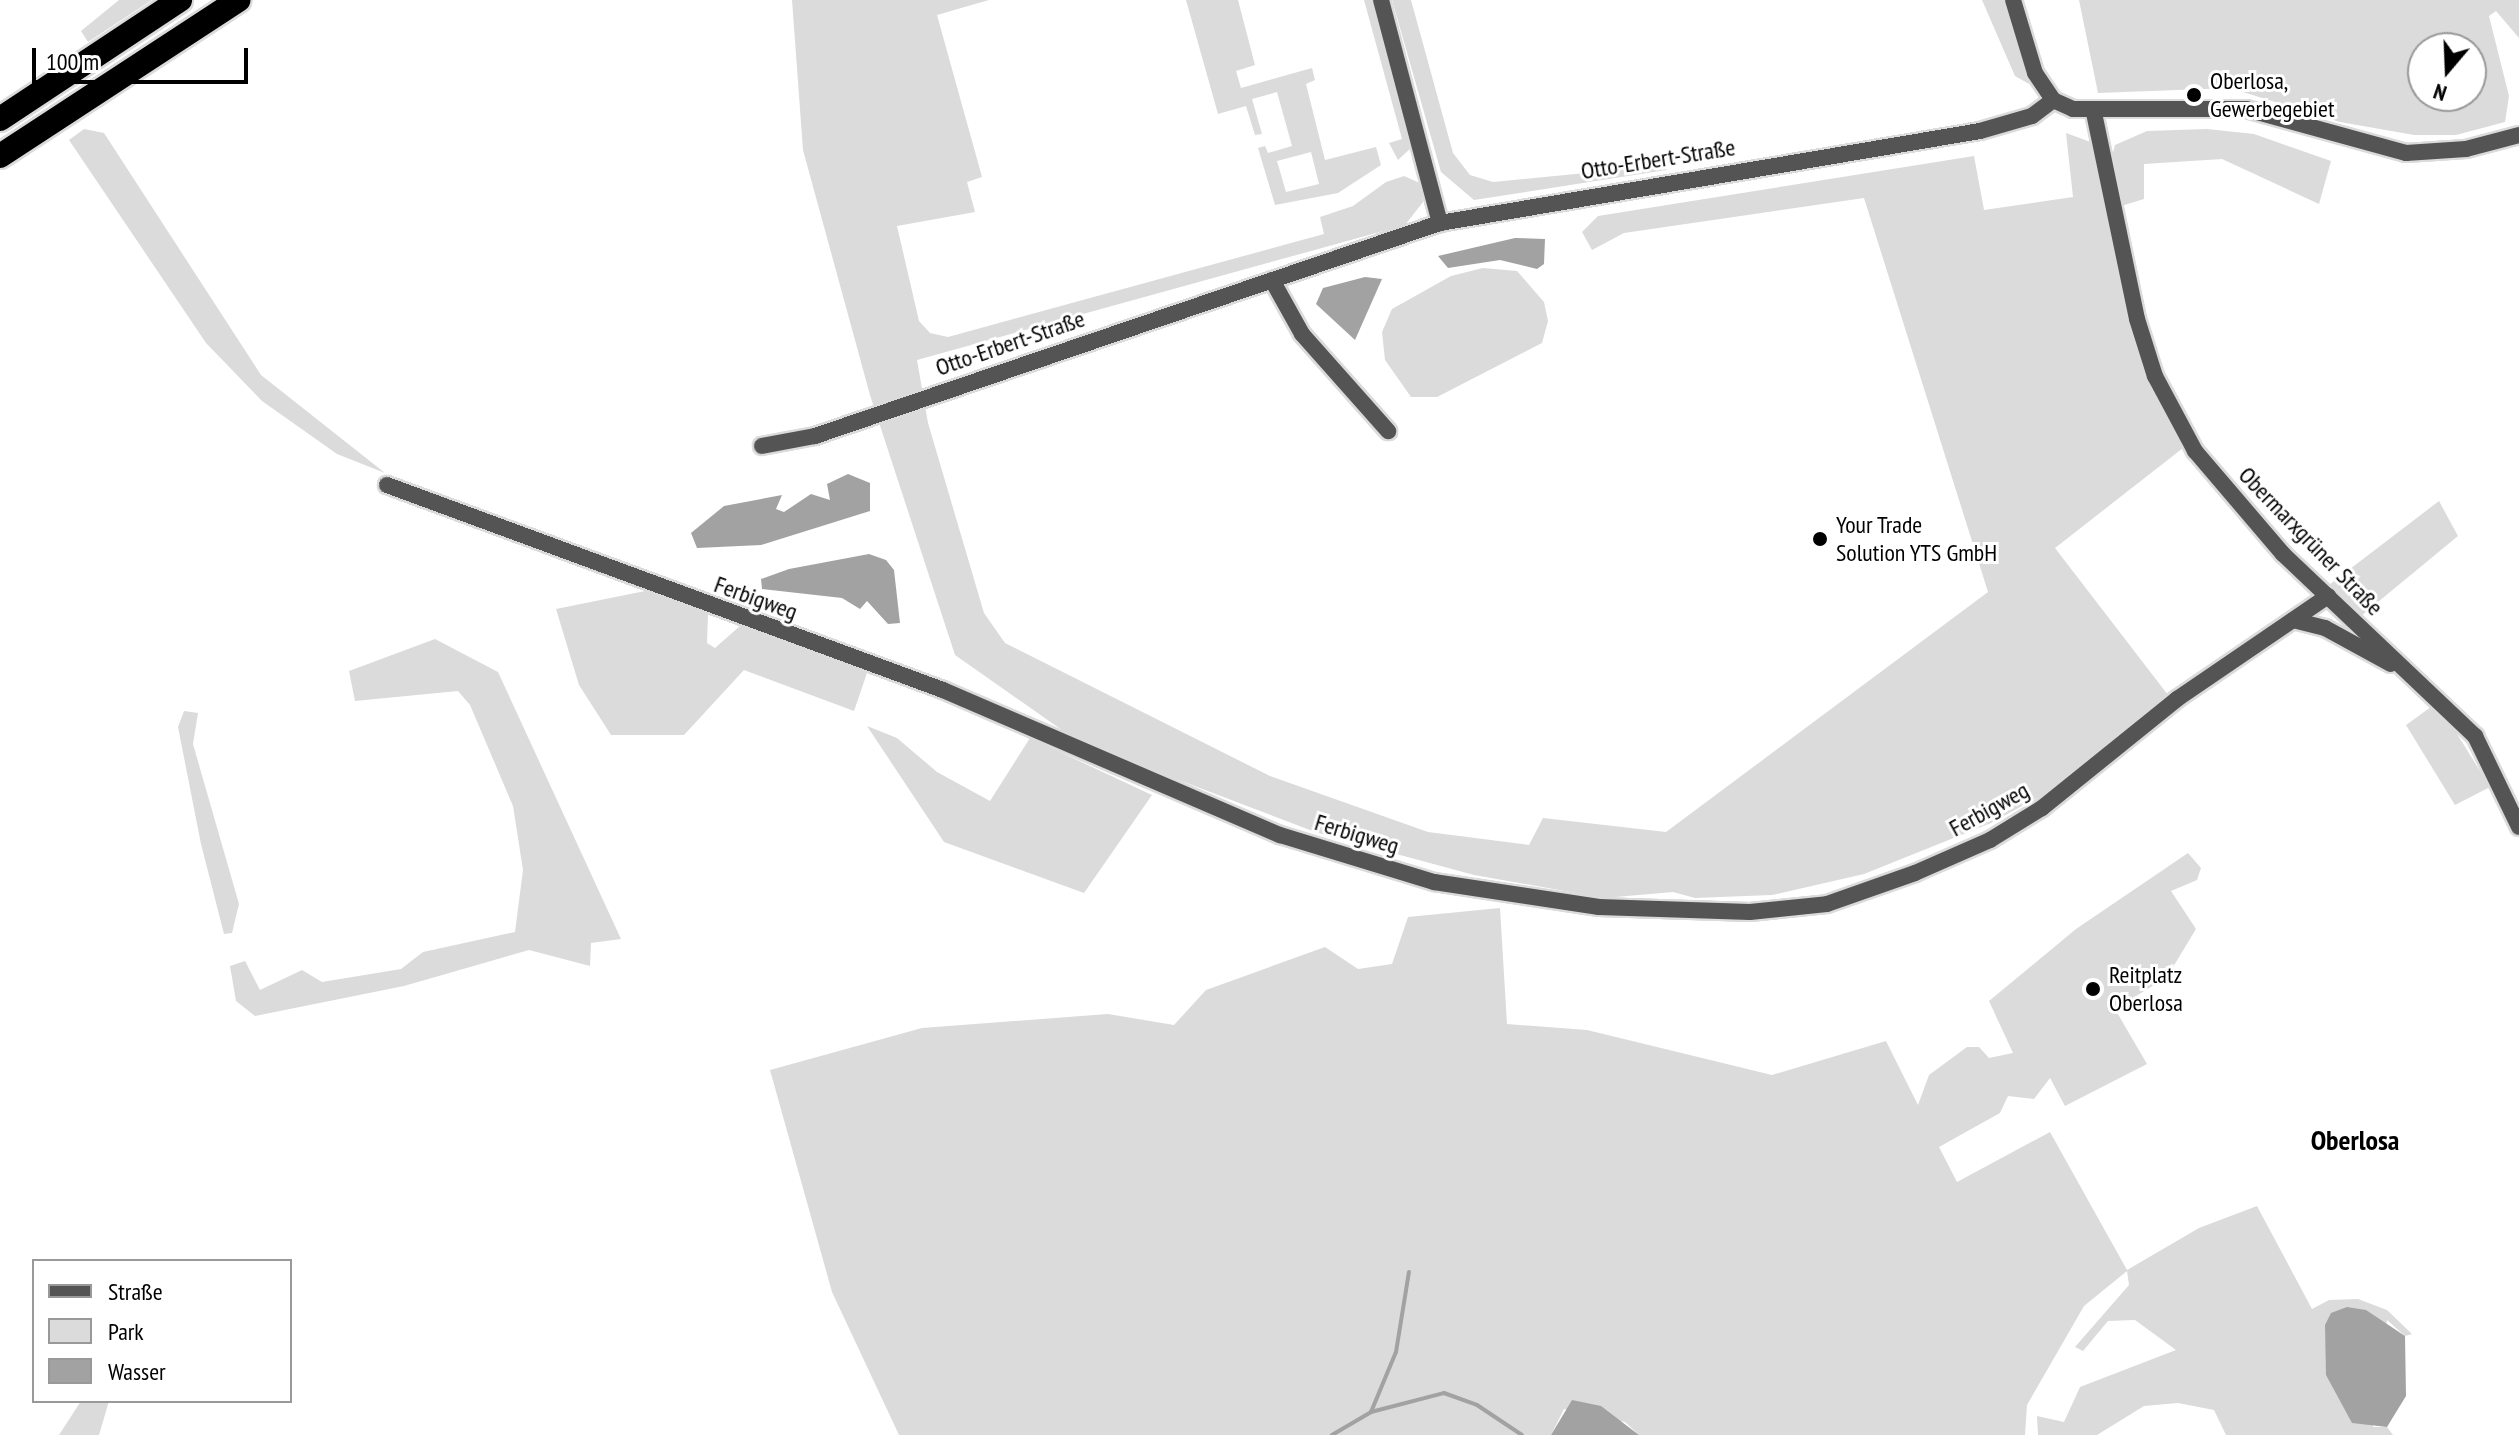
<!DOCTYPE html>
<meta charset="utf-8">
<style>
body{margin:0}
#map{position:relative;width:2519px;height:1435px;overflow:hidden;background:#fff;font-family:"PT Sans Narrow",sans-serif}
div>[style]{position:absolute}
.green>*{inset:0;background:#dbdbdb}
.water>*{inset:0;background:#a2a2a2}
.stream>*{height:4px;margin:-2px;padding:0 2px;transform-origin:2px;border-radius:2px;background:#a2a2a2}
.roads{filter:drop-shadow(2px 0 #dbdbdb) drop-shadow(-2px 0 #dbdbdb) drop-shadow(0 2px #dbdbdb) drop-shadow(0 -2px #dbdbdb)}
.minor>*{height:16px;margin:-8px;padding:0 8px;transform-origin:8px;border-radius:8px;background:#545454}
.tertiary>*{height:16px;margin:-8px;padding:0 8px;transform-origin:8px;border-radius:8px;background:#545454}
.motorway>*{height:24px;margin:-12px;padding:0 12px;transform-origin:12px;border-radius:12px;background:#000}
.dots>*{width:22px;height:22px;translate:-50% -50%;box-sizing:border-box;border:4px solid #fff;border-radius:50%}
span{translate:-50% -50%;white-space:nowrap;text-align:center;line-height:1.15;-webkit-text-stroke:6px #fff;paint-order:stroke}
.poi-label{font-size:24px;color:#000}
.left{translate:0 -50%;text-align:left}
.street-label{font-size:24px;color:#000}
.quarter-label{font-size:28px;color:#000;font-weight:700}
.legend{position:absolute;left:32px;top:1259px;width:260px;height:144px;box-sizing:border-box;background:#fff;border:2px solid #999;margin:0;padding:10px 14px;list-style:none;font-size:24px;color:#000}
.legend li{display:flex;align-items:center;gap:16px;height:40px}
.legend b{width:40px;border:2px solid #999}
.north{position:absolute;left:2407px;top:32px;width:80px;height:80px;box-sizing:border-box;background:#fff;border:2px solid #999;border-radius:50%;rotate:199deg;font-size:22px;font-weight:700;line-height:32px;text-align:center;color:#000}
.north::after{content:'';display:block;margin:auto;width:28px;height:36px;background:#000;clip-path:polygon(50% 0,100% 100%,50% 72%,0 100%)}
.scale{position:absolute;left:32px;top:48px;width:216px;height:36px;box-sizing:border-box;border:4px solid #000;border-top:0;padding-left:10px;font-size:24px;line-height:28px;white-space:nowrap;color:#000;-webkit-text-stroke:6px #fff;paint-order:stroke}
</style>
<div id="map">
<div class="green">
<div style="clip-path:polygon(119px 0,152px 0,88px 42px,81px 31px)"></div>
<div style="clip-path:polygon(792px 0,989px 0,937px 15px,982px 177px,967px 182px,975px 212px,897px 226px,919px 321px,930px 333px,948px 337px,1324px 234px,1320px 217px,1353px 206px,1386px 182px,1404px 176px,1422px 184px,1423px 202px,1405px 225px,917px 360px,928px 423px,984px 613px,1005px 643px,1270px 776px,1428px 832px,1529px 845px,1543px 818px,1666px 832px,1988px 592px,1864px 198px,1624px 233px,1592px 250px,1582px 232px,1598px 216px,1974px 156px,1984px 210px,2073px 197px,2066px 133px,2096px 144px,2133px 335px,2147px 382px,2183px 448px,2055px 548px,2168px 695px,2059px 786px,1991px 823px,1864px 874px,1772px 895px,1695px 898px,1673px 892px,1604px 898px,1474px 875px,1315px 832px,1079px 742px,955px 655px,870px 395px,803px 150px)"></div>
<div style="clip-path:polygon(evenodd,1186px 0,1238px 0,1255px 65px,1236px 71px,1241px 88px,1312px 68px,1315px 80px,1306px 84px,1325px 160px,1376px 147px,1381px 165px,1338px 193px,1275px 205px,1258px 148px,1265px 146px,1268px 153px,1292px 146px,1277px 92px,1252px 99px,1262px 134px,1255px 135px,1246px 106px,1218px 114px,1186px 0,1311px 152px,1319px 184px,1286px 192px,1277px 161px,1311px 152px)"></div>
<div style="clip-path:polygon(1364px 0,1372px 0,1412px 147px,1398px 160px,1389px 143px,1402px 139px)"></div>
<div style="clip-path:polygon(1392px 0,1411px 0,1453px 153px,1470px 175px,1493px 182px,1668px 165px,1666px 170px,1474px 200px,1441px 172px)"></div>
<div style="clip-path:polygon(1982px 0,2005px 0,2029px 84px,2015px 76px)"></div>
<div style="clip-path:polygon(evenodd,2079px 0,2519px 0,2519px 38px,2496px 11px,2489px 16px,2509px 96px,2505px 122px,2456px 135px,2414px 135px,2340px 122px,2230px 88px,2098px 93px,2079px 0,2423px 48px,2471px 48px,2471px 96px,2423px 96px,2423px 48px)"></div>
<div style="clip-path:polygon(84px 129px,104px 133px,261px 375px,385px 473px,337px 454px,262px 401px,206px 343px,69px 140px)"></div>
<div style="clip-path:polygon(2207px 129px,2254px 134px,2331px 161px,2319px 204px,2222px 159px,2144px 164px,2144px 199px,2121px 206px,2111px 160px,2115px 145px,2147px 131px)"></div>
<div style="clip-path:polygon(1483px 268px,1517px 271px,1544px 302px,1548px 321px,1542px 343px,1437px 397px,1411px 397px,1385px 360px,1382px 332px,1392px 309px,1451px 276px)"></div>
<div style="clip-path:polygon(2439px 501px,2458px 536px,2361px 616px,2329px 585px)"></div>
<div style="clip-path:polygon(645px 591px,708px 614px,707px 643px,715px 648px,740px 626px,867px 673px,854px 711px,744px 670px,684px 735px,611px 735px,579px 685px,556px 609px)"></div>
<div style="clip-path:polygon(435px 639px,498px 672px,621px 939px,591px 943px,590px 966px,529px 950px,404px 986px,255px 1016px,236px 1001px,230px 966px,245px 961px,260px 990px,302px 970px,322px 982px,401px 969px,423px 952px,515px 932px,523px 870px,513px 806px,470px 705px,458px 691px,355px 701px,349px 671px)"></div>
<div style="clip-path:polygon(2431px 707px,2454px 729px,2490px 787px,2455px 805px,2406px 725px)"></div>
<div style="clip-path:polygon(184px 711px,198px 713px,193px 744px,239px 904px,232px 933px,224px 934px,201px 844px,178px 727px)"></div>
<div style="clip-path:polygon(867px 726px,897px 738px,937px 772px,990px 801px,1030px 738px,1152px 795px,1084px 893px,944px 842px)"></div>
<div style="clip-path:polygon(2188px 853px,2201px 868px,2197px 880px,2171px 891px,2196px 929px,2167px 977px,2115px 1009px,2147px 1064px,2065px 1106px,2050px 1078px,2034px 1099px,2008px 1096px,2000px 1113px,1939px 1147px,1957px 1182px,2050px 1132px,2127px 1270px,2199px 1228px,2257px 1206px,2312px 1309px,2329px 1300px,2358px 1299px,2387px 1310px,2412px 1334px,2405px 1336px,2387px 1320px,2373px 1427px,2387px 1427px,2393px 1435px,2226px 1435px,2214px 1410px,2178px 1403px,2144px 1406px,2097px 1435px,2038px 1435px,2037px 1416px,2064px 1422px,2080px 1387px,2176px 1350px,2135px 1320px,2108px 1321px,2083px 1351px,2075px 1347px,2129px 1285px,2127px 1271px,2084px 1306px,2027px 1405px,2025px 1435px,1639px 1435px,1625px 1422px,1564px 1409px,1551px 1435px,899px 1435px,832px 1292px,770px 1070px,922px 1028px,1108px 1014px,1174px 1025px,1206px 990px,1325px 947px,1358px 969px,1392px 964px,1408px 917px,1500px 908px,1507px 1024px,1587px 1030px,1772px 1075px,1886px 1041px,1918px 1105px,1929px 1075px,1967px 1047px,1979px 1047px,1989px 1058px,2013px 1053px,1989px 1001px,2076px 929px)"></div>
<div style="clip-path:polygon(81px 1401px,109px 1401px,99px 1435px,59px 1435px)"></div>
</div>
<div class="water">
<div style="clip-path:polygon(1515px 238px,1545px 239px,1544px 264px,1537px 269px,1500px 260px,1448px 268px,1438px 256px)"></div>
<div style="clip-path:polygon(1365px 277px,1382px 279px,1355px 340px,1316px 304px,1323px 288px)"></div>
<div style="clip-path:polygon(848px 474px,870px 483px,870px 511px,761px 545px,697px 548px,691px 533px,724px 506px,782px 495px,776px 509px,784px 512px,811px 494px,830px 500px,827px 484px)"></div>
<div style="clip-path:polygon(869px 554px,886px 560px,894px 570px,900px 623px,888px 624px,867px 601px,860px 609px,842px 598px,762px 589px,761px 579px,789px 569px)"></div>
<div style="clip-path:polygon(2347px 1307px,2366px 1310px,2405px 1336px,2406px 1396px,2387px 1427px,2352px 1423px,2326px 1375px,2325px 1325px,2331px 1313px)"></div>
<div style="clip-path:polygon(1572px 1400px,1601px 1406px,1639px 1435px,1551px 1435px)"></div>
</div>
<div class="stream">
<div style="left:1371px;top:1412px;width:65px;rotate:-67.4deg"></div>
<div style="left:1396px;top:1352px;width:81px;rotate:-80.8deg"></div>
<div style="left:1332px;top:1435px;width:45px;rotate:-30.5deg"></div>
<div style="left:1371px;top:1412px;width:75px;rotate:-14.6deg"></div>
<div style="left:1444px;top:1393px;width:35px;rotate:20deg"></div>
<div style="left:1477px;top:1405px;width:54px;rotate:33.7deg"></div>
</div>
<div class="roads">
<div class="minor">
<div style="left:1381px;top:0;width:231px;rotate:75.2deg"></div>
<div style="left:2094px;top:113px;width:210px;rotate:78.2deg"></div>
<div style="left:2137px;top:319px;width:60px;rotate:72.5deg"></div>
<div style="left:2155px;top:376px;width:85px;rotate:61.9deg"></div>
<div style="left:2195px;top:451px;width:135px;rotate:49.5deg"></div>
<div style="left:2283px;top:554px;width:265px;rotate:43.5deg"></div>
<div style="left:2475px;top:736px;width:101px;rotate:64.2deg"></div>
<div style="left:1272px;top:280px;width:62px;rotate:60.9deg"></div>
<div style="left:1302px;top:334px;width:130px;rotate:48.4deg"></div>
<div style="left:762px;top:446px;width:54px;rotate:-10.7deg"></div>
<div style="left:815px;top:436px;width:660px;rotate:-18.82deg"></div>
<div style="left:1440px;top:223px;width:548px;rotate:-9.67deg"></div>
<div style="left:1980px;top:131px;width:54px;rotate:-16.1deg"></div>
<div style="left:2032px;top:116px;width:26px;rotate:-37deg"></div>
<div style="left:387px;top:485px;width:593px;rotate:20.24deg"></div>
<div style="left:943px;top:690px;width:367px;rotate:23.3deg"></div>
<div style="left:1280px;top:835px;width:161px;rotate:17deg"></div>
<div style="left:1434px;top:882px;width:167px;rotate:8.6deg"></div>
<div style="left:1599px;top:907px;width:151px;rotate:1.9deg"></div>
<div style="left:1750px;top:912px;width:77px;rotate:-5.9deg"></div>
<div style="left:1827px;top:904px;width:93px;rotate:-19.4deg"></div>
<div style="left:1915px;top:873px;width:82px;rotate:-23.7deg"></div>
<div style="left:1990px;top:840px;width:61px;rotate:-31.6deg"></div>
<div style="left:2042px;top:808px;width:174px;rotate:-38.9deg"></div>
<div style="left:2177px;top:699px;width:183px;rotate:-34.3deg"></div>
<div style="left:2293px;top:620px;width:33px;rotate:14deg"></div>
<div style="left:2325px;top:628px;width:75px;rotate:28.6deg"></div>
</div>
<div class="tertiary">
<div style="left:2013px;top:0;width:76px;rotate:73.2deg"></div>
<div style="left:2035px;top:73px;width:32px;rotate:56deg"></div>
<div style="left:2053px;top:100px;width:22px;rotate:24deg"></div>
<div style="left:2073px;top:109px;width:173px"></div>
<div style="left:2246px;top:109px;width:166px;rotate:15.4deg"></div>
<div style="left:2406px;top:153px;width:60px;rotate:-3.8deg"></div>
<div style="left:2466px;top:149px;width:55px;rotate:-14.8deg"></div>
</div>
<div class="motorway">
<div style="left:0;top:119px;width:216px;rotate:-33.5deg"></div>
<div style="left:0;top:156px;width:285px;rotate:-33.2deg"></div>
</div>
</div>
<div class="dots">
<div style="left:2194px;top:95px;background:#000"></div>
<div style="left:1820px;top:539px;background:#000"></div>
<div style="left:2093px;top:989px;background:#000"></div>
</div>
<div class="poi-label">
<span class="left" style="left:2210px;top:95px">Oberlosa,<br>Gewerbegebiet</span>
<span class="left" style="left:1836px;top:539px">Your Trade<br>Solution YTS GmbH</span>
<span class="left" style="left:2109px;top:989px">Reitplatz<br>Oberlosa</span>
</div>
<div class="street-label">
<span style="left:1658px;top:159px;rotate:-9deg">Otto-Erbert-Straße</span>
<span style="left:1010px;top:343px;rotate:-19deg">Otto-Erbert-Straße</span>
<span style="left:2311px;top:541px;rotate:46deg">Obermarxgrüner Straße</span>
<span style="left:756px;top:598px;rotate:20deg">Ferbigweg</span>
<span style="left:1989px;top:809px;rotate:-29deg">Ferbigweg</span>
<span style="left:1357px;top:834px;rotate:17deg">Ferbigweg</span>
</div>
<div class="quarter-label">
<span style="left:2355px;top:1140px">Oberlosa</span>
</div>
<ul class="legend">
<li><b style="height:10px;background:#545454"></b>Straße</li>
<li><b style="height:22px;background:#dbdbdb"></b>Park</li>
<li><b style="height:22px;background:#a2a2a2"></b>Wasser</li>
</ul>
<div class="north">N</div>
<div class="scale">100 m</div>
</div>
